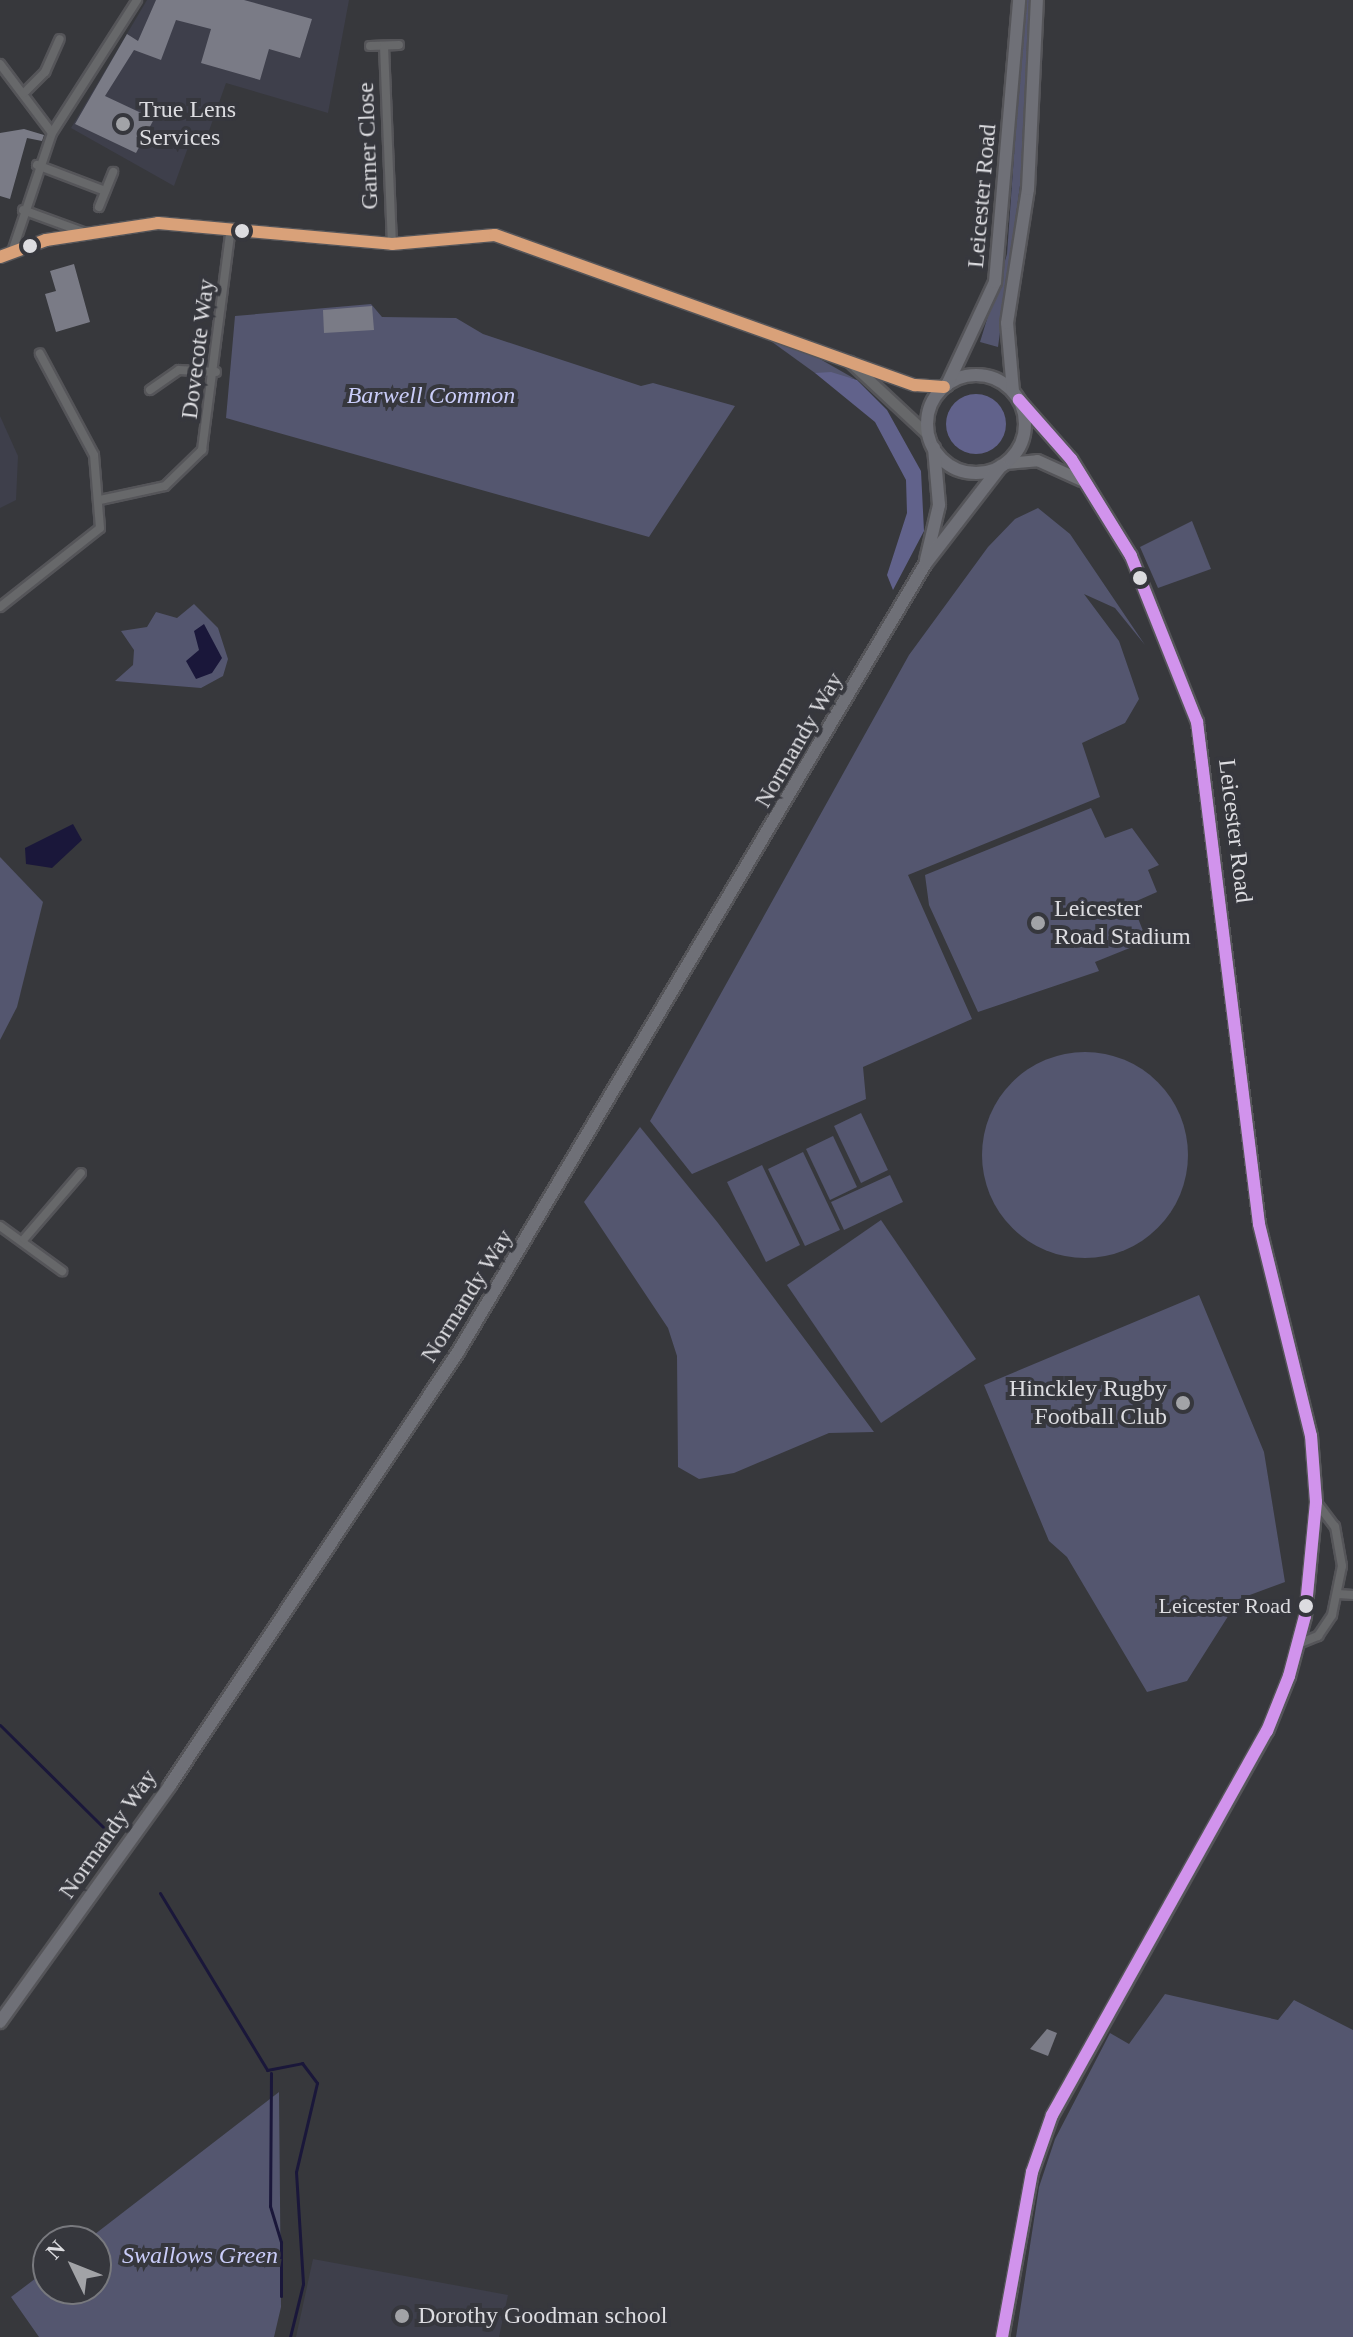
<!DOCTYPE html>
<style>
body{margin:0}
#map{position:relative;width:1353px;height:2337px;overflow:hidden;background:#37383c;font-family:"Times New Roman",serif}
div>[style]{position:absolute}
.built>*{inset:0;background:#3e3f4b}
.green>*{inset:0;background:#54566f}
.round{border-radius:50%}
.forest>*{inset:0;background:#61628b}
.water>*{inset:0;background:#1a173a}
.stream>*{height:3px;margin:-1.5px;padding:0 1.5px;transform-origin:1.5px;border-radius:1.5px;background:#1a173a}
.building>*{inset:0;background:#7a7b86}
.roads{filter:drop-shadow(2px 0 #555559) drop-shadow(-2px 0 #555559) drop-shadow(0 2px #555559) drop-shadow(0 -2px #555559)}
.minor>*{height:8px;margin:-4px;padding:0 4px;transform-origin:4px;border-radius:4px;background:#67686a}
.tertiary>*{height:10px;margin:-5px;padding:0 5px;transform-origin:5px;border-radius:5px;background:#67686a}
.secondary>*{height:11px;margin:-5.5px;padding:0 5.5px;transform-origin:5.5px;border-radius:5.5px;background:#707176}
.primary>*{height:12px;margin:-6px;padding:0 6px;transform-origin:6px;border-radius:6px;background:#6f7077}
.primary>.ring{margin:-6px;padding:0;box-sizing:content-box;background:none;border:12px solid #6f7077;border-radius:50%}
.bus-1>*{height:12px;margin:-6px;padding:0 6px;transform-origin:6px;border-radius:6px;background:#d9a179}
.bus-2>*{height:12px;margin:-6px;padding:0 6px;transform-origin:6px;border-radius:6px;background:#d193ec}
.dots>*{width:22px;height:22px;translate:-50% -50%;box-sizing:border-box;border:4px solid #36373d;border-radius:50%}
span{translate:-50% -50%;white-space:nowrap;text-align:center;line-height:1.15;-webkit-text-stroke:8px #36373d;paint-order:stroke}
.bus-label{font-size:22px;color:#dcdce0}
.right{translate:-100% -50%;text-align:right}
.poi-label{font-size:24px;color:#dcdce0}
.left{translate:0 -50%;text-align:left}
.street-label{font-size:24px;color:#dcdce0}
.park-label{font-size:24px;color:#cacdf9;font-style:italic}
.north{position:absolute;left:32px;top:2225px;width:80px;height:80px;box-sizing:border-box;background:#36373d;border:2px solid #78797e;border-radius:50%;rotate:313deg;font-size:22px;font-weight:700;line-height:32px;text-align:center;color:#dcdce0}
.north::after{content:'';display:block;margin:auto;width:28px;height:36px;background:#a2a3a7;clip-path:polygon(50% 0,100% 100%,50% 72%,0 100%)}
</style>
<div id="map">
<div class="built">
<div style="clip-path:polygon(147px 0,349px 0,328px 113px,226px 83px,204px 145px,190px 142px,174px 186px,71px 128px)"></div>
<div style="clip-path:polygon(0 416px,18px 456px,16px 500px,0 508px)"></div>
<div style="clip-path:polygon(313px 2259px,508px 2295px,499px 2337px,296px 2337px)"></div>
</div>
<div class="green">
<div style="clip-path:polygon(1025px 0,1031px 0,1024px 156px,998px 347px,980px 342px,1007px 254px)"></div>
<div style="clip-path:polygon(371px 304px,382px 317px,456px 318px,483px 334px,641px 386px,653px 383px,735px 406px,649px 537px,226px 418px,235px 316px)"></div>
<div style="clip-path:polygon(768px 339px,813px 355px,855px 379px,815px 373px)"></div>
<div style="clip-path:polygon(1038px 508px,1070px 534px,1145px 645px,1115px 608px,1084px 594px,1119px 641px,1139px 699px,1125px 723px,1082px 743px,1100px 797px,908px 875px,972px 1019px,863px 1067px,866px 1099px,692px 1174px,650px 1121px,909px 655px,988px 547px,1015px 519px)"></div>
<div style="clip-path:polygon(1192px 521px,1211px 569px,1158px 588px,1140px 547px)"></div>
<div style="clip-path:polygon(194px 604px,218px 628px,228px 659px,223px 676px,201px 688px,115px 681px,133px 665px,134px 650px,121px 631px,147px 627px,156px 612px,177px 618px)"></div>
<div style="clip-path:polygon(1091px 808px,1105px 838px,1132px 828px,1159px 865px,1148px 870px,1157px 892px,1132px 903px,1147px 941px,1095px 962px,1099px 971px,978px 1012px,929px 905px,925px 875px)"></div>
<div style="clip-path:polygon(0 857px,43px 902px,17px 1007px,0 1040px)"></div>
<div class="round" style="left:982px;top:1052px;width:206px;height:206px"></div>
<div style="clip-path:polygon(861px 1113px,888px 1170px,861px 1183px,834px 1126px)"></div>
<div style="clip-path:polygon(640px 1127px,718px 1223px,874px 1432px,829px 1433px,734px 1473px,699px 1479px,678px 1467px,677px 1356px,668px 1328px,584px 1202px)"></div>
<div style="clip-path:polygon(833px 1136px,857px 1187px,830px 1200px,806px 1149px)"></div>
<div style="clip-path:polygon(803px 1152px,840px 1230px,805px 1246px,768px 1169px)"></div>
<div style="clip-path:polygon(762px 1165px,800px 1245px,766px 1262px,727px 1182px)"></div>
<div style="clip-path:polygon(890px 1175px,903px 1202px,844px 1230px,831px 1202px)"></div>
<div style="clip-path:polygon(881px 1220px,976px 1359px,881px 1423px,787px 1285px)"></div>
<div style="clip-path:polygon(1199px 1295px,1264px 1452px,1285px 1582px,1239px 1599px,1187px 1681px,1147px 1692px,1067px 1557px,1049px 1541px,984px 1385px)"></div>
<div style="clip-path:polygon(1165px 1994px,1278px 2020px,1294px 2000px,1353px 2030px,1353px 2337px,1016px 2337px,1039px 2187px,1055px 2139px,1110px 2033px,1129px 2044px)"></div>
<div style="clip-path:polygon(279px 2092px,281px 2307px,274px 2337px,39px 2337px,11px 2297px,48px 2269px,48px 2289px,96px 2289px,96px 2241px,86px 2241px)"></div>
</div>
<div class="forest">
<div style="clip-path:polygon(831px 372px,857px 380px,887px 410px,921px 471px,924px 531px,893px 590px,887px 575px,907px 513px,906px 480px,875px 422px,815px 373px)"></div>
<div class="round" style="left:946px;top:394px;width:60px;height:60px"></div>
</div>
<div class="water">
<div style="clip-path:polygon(204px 624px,222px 658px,212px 673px,196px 679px,186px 661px,199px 650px,194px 631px)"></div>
<div style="clip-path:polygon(73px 824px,82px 840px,52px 868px,26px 864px,25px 848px)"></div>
</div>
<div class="stream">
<div style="left:0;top:1725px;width:146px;rotate:44.7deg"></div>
<div style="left:160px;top:1893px;width:207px;rotate:58.8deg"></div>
<div style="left:267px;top:2070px;width:36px;rotate:-11deg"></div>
<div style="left:302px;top:2063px;width:25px;rotate:53deg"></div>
<div style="left:317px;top:2083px;width:91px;rotate:103.3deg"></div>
<div style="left:296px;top:2172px;width:112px;rotate:86.4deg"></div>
<div style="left:303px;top:2284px;width:55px;rotate:103.8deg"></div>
<div style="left:271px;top:2073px;width:133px;rotate:90.4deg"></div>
<div style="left:270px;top:2206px;width:38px;rotate:73deg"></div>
<div style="left:281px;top:2242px;width:54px;rotate:90deg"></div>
</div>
<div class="building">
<div style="clip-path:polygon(156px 0,244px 0,312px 19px,300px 58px,269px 49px,260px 80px,201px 63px,211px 29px,176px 20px,161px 60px,134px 50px,105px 96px,154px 119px,136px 153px,75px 124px,127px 34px,138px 41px)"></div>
<div style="clip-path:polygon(24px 129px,44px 135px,42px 141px,27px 138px,10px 199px,0 196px,0 133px)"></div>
<div style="clip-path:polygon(74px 264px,90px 322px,56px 332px,45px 294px,56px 291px,50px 271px)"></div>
<div style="clip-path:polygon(372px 306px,374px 330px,324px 333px,323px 310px)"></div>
<div style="clip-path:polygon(1047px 2029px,1057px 2033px,1048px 2056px,1030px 2049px)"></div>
</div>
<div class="roads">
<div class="minor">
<div style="left:370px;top:46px;width:29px;rotate:-2deg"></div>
<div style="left:384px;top:46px;width:198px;rotate:87.7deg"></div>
<div style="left:0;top:64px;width:86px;rotate:53deg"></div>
<div style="left:24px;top:93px;width:30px;rotate:-45deg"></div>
<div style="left:45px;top:72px;width:36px;rotate:-66deg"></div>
<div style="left:37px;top:165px;width:73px;rotate:20.9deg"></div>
<div style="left:99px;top:207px;width:38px;rotate:-68deg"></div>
<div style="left:23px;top:210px;width:64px;rotate:20.1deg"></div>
<div style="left:12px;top:252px;width:126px;rotate:-71.4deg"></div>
<div style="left:52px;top:133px;width:158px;rotate:-57.4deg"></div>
<div style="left:150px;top:390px;width:35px;rotate:-35deg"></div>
<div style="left:179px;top:370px;width:37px;rotate:3deg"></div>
<div style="left:100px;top:500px;width:66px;rotate:-12.2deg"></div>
<div style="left:165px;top:486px;width:52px;rotate:-44.2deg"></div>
<div style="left:202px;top:450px;width:224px;rotate:-82.6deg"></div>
<div style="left:0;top:607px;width:127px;rotate:-38.3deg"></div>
<div style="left:100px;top:528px;width:73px;rotate:-94.7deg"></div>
<div style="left:94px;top:455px;width:115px;rotate:-118.1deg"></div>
<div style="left:0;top:1226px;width:77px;rotate:36deg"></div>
<div style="left:24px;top:1239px;width:87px;rotate:-49.2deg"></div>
<div style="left:1338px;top:1594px;width:15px;rotate:4deg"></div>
<div style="left:1298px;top:1644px;width:22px;rotate:-22deg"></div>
<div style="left:1318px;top:1636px;width:25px;rotate:-56deg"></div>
<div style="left:1332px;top:1615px;width:50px;rotate:-78.5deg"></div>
<div style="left:1342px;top:1566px;width:40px;rotate:-100deg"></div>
<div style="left:1335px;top:1527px;width:31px;rotate:-127deg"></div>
</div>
<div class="tertiary">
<div style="left:0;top:257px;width:49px;rotate:-20.3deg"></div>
<div style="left:46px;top:240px;width:113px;rotate:-8.6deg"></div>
<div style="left:158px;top:223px;width:235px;rotate:5.1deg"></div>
<div style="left:392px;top:244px;width:103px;rotate:-5deg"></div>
<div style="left:495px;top:235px;width:446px;rotate:19.7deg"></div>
<div style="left:915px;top:385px;width:29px;rotate:4deg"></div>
<div style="left:850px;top:362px;width:108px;rotate:43.1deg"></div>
</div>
<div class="secondary">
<div style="left:1005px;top:463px;width:32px;rotate:-5deg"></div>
<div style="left:1037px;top:460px;width:48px;rotate:24.4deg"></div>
<div style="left:1002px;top:2337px;width:168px;rotate:-79.7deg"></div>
<div style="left:1032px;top:2172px;width:60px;rotate:-70.7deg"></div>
<div style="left:1052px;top:2115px;width:440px;rotate:-60.8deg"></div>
<div style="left:1267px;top:1731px;width:59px;rotate:-68.2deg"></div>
<div style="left:1289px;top:1676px;width:62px;rotate:-75.1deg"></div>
<div style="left:1305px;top:1616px;width:115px;rotate:-84.5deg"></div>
<div style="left:1316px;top:1502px;width:66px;rotate:-94.3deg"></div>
<div style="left:1311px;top:1436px;width:218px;rotate:-103.8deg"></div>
<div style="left:1259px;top:1224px;width:506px;rotate:-97.04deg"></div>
<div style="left:1197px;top:722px;width:179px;rotate:-111.7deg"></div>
<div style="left:1131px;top:556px;width:114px;rotate:-121.7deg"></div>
<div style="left:1071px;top:459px;width:79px;rotate:-131.4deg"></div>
</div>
<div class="primary">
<div class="ring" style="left:927px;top:375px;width:86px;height:86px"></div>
<div style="left:947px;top:385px;width:114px;rotate:-65deg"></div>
<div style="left:995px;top:282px;width:283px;rotate:-85.1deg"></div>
<div style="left:1013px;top:391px;width:68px;rotate:-95deg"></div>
<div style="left:1007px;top:323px;width:136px;rotate:-81.1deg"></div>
<div style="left:1028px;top:189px;width:189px;rotate:-87.3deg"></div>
<div style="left:926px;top:560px;width:57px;rotate:-76.7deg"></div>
<div style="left:939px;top:505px;width:57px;rotate:-95deg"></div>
<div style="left:0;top:2022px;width:292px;rotate:-54.3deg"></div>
<div style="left:170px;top:1785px;width:520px;rotate:-56.37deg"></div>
<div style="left:458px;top:1352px;width:917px;rotate:-59.33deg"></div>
<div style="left:926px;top:563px;width:123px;rotate:-52.3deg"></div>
</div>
</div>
<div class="bus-1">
<div style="left:0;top:257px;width:49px;rotate:-20.3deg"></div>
<div style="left:46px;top:240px;width:113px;rotate:-8.6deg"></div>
<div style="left:158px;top:223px;width:235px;rotate:5.1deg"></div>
<div style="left:392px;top:244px;width:103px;rotate:-5deg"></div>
<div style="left:495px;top:235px;width:446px;rotate:19.7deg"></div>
<div style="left:915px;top:385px;width:29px;rotate:4deg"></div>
</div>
<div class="bus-2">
<div style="left:1002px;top:2337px;width:168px;rotate:-79.7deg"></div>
<div style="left:1032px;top:2172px;width:60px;rotate:-70.7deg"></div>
<div style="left:1052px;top:2115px;width:440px;rotate:-60.8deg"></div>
<div style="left:1267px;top:1731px;width:59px;rotate:-68.2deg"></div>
<div style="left:1289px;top:1676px;width:62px;rotate:-75.1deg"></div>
<div style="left:1305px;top:1616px;width:115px;rotate:-84.5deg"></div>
<div style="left:1316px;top:1502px;width:66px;rotate:-94.3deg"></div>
<div style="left:1311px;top:1436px;width:218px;rotate:-103.8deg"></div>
<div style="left:1259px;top:1224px;width:506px;rotate:-97.04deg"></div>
<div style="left:1197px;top:722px;width:179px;rotate:-111.7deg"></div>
<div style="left:1131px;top:556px;width:114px;rotate:-121.7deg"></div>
<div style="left:1071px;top:459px;width:79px;rotate:-131.4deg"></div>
</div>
<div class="dots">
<div style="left:123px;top:124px;background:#a2a3a7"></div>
<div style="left:242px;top:231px;background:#dcdce0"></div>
<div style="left:30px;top:246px;background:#dcdce0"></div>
<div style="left:1140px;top:578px;background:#dcdce0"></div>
<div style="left:1038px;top:923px;background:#a2a3a7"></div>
<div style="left:1183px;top:1403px;background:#a2a3a7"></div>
<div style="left:1306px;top:1606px;background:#dcdce0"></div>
<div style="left:402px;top:2316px;background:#a2a3a7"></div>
</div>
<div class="bus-label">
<span class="right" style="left:1291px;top:1606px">Leicester Road</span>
</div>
<div class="poi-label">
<span class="left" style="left:139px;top:124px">True Lens<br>Services</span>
<span class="left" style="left:1054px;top:923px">Leicester<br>Road Stadium</span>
<span class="right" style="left:1167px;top:1403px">Hinckley Rugby<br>Football Club</span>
<span class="left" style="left:418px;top:2316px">Dorothy Goodman school</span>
</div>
<div class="street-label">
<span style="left:368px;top:146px;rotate:-92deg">Garner Close</span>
<span style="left:982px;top:196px;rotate:-85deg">Leicester Road</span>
<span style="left:198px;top:349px;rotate:-83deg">Dovecote Way</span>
<span style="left:799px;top:740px;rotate:-60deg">Normandy Way</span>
<span style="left:1235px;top:831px;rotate:83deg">Leicester Road</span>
<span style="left:467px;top:1296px;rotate:-58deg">Normandy Way</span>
<span style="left:108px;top:1834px;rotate:-55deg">Normandy Way</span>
</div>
<div class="park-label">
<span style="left:431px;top:396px">Barwell Common</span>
<span style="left:200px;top:2256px">Swallows Green</span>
</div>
<div class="north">N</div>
</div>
